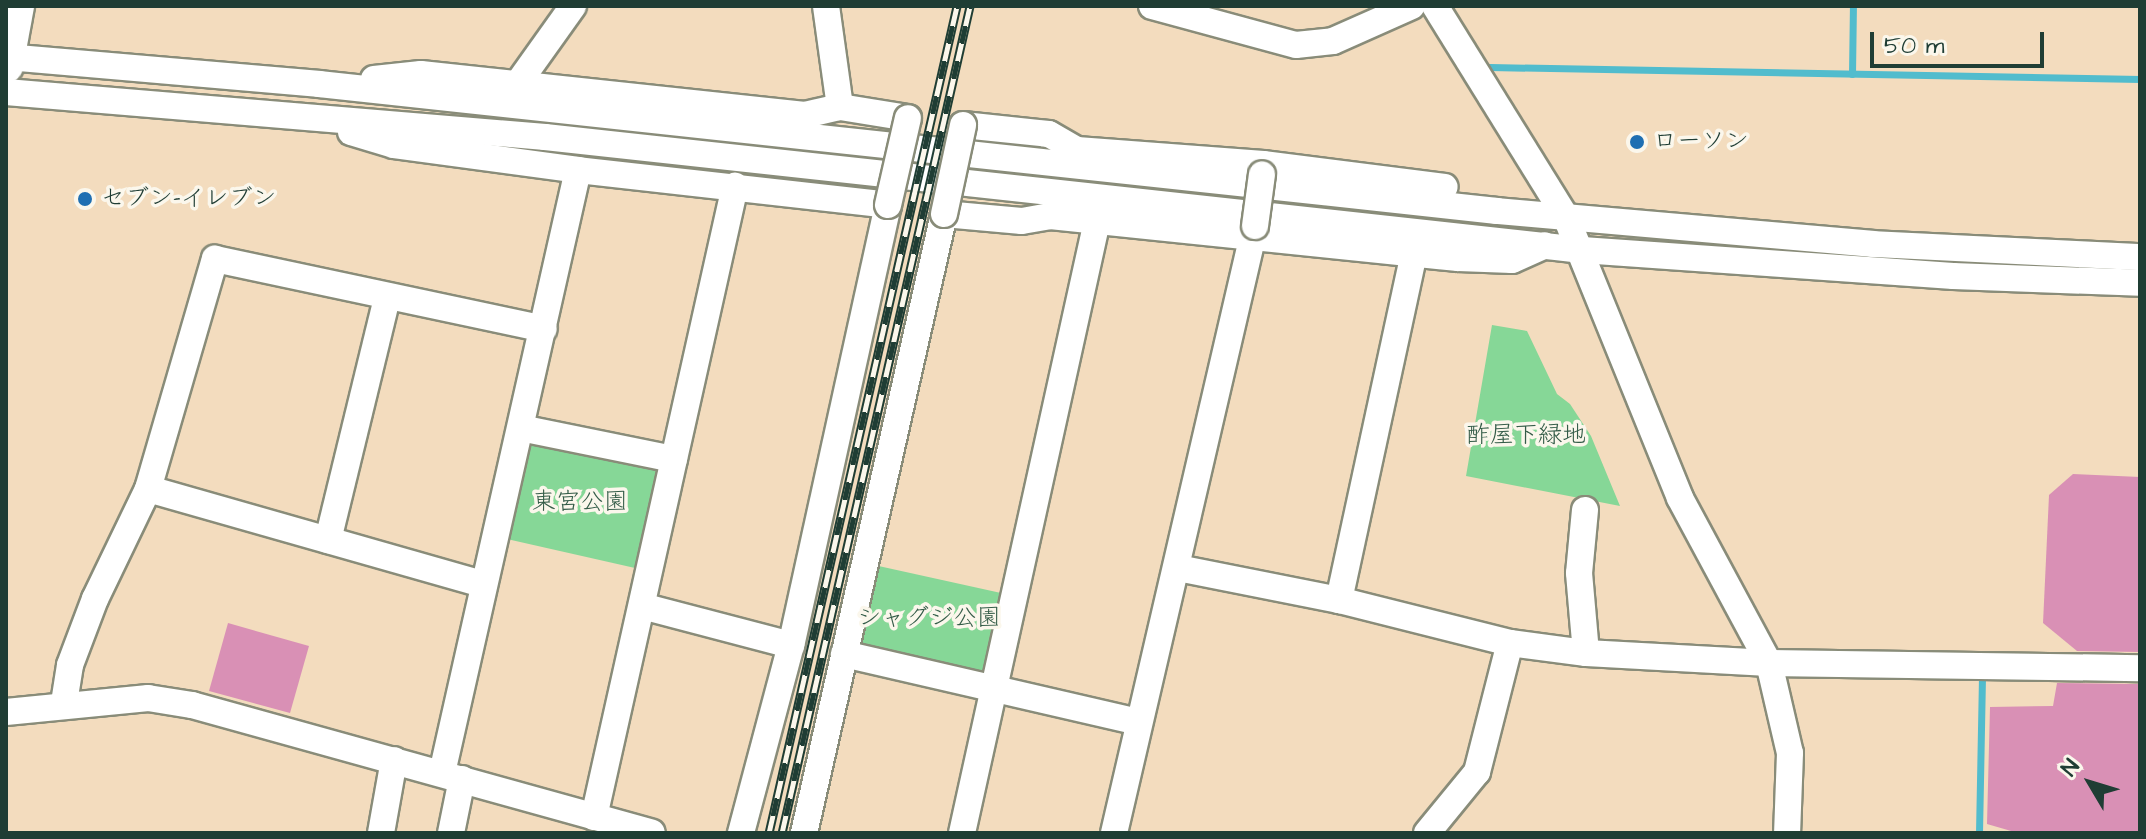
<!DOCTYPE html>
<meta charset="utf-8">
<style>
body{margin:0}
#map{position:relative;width:2146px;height:839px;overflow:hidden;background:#f3dcbe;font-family:"Architects Daughter","Klee One",sans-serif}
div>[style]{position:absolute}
.green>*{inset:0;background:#86d797}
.stream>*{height:7px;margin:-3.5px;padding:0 3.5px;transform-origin:3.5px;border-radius:3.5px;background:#51bccd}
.building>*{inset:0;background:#d990b5}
.roads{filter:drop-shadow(2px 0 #898c79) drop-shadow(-2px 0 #898c79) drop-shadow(0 2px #898c79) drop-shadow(0 -2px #898c79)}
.minor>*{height:26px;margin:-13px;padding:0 13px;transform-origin:13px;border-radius:13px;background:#fff}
.major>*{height:34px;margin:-17px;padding:0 17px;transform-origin:17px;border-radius:17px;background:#fff}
.rail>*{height:9px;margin-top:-4.5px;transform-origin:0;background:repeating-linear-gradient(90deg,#fbf7ec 0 18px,#1f3d34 0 36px);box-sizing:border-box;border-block:2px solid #1f3d34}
.bridges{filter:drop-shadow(2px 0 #898c79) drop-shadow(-2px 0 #898c79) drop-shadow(0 2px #898c79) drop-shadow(0 -2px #898c79)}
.minor-bridge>*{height:26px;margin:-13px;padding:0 13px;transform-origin:13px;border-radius:13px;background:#fff}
.dots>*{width:22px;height:22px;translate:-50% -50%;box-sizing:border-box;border:4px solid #fbf7ec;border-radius:50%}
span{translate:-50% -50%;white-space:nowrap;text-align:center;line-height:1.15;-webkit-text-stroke:7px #fbf7ec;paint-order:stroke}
.poi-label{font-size:24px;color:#1f3d34}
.left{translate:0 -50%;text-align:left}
.park-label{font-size:24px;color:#345c48}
.frame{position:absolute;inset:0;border:8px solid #1f3d34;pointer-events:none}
.north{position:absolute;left:2050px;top:743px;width:80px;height:80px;-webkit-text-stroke:6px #fbf7ec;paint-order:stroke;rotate:308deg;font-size:22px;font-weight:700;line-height:32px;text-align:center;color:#1f3d34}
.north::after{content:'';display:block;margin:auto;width:28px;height:36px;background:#1f3d34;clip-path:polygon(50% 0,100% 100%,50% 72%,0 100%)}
.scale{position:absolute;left:1870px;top:32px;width:174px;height:36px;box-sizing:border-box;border:4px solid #1f3d34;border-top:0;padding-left:10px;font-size:24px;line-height:28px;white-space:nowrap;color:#1f3d34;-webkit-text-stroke:6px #fbf7ec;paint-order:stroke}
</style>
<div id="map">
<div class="green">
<div style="clip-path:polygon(1492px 325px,1527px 331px,1557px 394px,1570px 404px,1591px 436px,1620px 506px,1466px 476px)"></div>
<div style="clip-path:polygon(525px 439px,657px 468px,635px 568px,503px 538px)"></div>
<div style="clip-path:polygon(874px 565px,1001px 593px,983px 673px,856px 644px)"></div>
</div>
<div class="stream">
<div style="left:1490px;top:67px;width:650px;rotate:1.06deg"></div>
<div style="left:1852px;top:74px;width:68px;rotate:-89.2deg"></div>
<div style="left:1979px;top:833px;width:157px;rotate:-88.9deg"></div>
</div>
<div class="building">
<div style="clip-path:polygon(2073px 474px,2140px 477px,2140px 652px,2077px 651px,2043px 623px,2049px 495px)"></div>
<div style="clip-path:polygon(228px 623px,309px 646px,290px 713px,209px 691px)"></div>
<div style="clip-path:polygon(2057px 683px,2140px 684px,2140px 833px,2018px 833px,1987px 824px,1990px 707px,2053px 706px)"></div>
</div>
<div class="roads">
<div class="minor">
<div style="left:826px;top:6px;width:102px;rotate:82.1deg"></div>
<div style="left:1152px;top:6px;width:149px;rotate:15.2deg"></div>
<div style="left:1296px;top:45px;width:37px;rotate:-6deg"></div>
<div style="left:1333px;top:41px;width:86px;rotate:-23.9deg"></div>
<div style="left:1435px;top:6px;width:248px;rotate:58.2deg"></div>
<div style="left:1566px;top:217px;width:303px;rotate:67.9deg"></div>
<div style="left:1680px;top:498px;width:187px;rotate:61.7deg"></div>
<div style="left:1769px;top:663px;width:92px;rotate:76.9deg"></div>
<div style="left:1790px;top:753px;width:80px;rotate:92.1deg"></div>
<div style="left:6px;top:57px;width:314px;rotate:4.9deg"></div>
<div style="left:319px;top:84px;width:1185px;rotate:6.15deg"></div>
<div style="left:1497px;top:211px;width:377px;rotate:5deg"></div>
<div style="left:1873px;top:244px;width:267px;rotate:2.8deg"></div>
<div style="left:374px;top:79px;width:47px;rotate:-6.1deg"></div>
<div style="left:421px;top:74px;width:386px;rotate:6.1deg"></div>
<div style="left:805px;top:115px;width:36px;rotate:-13deg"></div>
<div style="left:840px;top:107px;width:69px;rotate:9.2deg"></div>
<div style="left:516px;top:86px;width:98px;rotate:-54.5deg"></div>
<div style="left:6px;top:92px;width:541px;rotate:4.77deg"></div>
<div style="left:545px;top:137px;width:1043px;rotate:6.22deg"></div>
<div style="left:1582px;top:250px;width:372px;rotate:4deg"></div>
<div style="left:1953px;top:276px;width:187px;rotate:2.1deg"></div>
<div style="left:963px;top:125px;width:86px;rotate:6deg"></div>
<div style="left:1049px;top:134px;width:32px;rotate:30deg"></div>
<div style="left:1077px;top:150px;width:187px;rotate:4.3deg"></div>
<div style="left:1263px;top:164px;width:183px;rotate:7.2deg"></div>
<div style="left:351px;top:132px;width:45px;rotate:16.8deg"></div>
<div style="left:394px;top:145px;width:186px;rotate:7.7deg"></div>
<div style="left:578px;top:170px;width:312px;rotate:6.4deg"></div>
<div style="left:888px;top:205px;width:451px;rotate:102.4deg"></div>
<div style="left:521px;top:428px;width:156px;rotate:11.5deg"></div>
<div style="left:1585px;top:510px;width:63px;rotate:95.4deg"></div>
<div style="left:1579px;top:573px;width:80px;rotate:85deg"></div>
<div style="left:328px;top:540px;width:249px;rotate:-76.3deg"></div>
<div style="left:1178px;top:568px;width:164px;rotate:11.2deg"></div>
<div style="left:1339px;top:600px;width:176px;rotate:14.1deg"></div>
<div style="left:1510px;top:643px;width:77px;rotate:7.5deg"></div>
<div style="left:1586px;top:653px;width:183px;rotate:3.1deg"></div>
<div style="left:1769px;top:663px;width:371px;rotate:0.8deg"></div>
<div style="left:482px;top:584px;width:347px;rotate:-164.1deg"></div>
<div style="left:148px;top:489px;width:240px;rotate:-73.8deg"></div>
<div style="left:215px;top:259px;width:336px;rotate:12deg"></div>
<div style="left:1339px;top:600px;width:354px;rotate:-77.8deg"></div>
<div style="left:642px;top:606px;width:154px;rotate:14.7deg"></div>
<div style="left:791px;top:645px;width:195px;rotate:104.9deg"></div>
<div style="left:844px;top:654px;width:302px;rotate:13deg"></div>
<div style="left:64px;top:703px;width:38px;rotate:-81deg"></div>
<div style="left:70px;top:665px;width:71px;rotate:-69.3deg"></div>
<div style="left:95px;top:599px;width:122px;rotate:-64.3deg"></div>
<div style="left:6px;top:712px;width:143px;rotate:-5.6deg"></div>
<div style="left:148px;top:698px;width:45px;rotate:9deg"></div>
<div style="left:192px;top:705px;width:477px;rotate:15.5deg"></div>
<div style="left:442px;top:773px;width:618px;rotate:-77.29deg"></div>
<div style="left:594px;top:817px;width:647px;rotate:-77.4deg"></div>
<div style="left:381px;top:833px;width:74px;rotate:-79.9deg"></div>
<div style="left:451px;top:833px;width:55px;rotate:-78.5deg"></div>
<div style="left:804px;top:833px;width:635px;rotate:-77.26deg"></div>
<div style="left:944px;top:214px;width:78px;rotate:5.1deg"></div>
<div style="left:1022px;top:221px;width:28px;rotate:-10deg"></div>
<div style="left:1050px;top:216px;width:410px;rotate:5.9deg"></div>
<div style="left:1458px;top:258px;width:54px;rotate:2.1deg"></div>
<div style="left:1512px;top:260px;width:36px;rotate:-24deg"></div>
<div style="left:962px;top:833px;width:627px;rotate:-77.56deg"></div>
<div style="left:1114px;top:833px;width:623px;rotate:-76.92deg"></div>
<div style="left:1427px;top:833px;width:79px;rotate:-50.7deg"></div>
<div style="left:1477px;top:772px;width:133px;rotate:-75.7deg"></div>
</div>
<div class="major">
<div style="left:6px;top:66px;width:61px;rotate:-79.6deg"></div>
</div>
</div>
<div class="rail">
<div style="left:769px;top:833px;width:848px;rotate:-77.19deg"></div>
<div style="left:782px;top:833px;width:848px;rotate:-77.19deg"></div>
</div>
<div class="bridges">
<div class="minor-bridge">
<div style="left:888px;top:205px;width:89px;rotate:-77.1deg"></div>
<div style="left:944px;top:214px;width:91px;rotate:-77.9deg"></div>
<div style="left:1255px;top:226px;width:52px;rotate:-82.3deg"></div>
</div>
</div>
<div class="dots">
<div style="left:1637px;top:142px;background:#1f6fb2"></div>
<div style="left:85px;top:199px;background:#1f6fb2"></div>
</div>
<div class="poi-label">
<span class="left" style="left:1653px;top:142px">ローソン</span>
<span class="left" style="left:101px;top:199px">セブン-イレブン</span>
</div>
<div class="park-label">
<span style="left:1526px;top:436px">酢屋下緑地</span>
<span style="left:580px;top:503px">東宮公園</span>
<span style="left:929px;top:619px">シャグジ公園</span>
</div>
<div class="frame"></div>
<div class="north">N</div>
<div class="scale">50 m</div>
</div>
